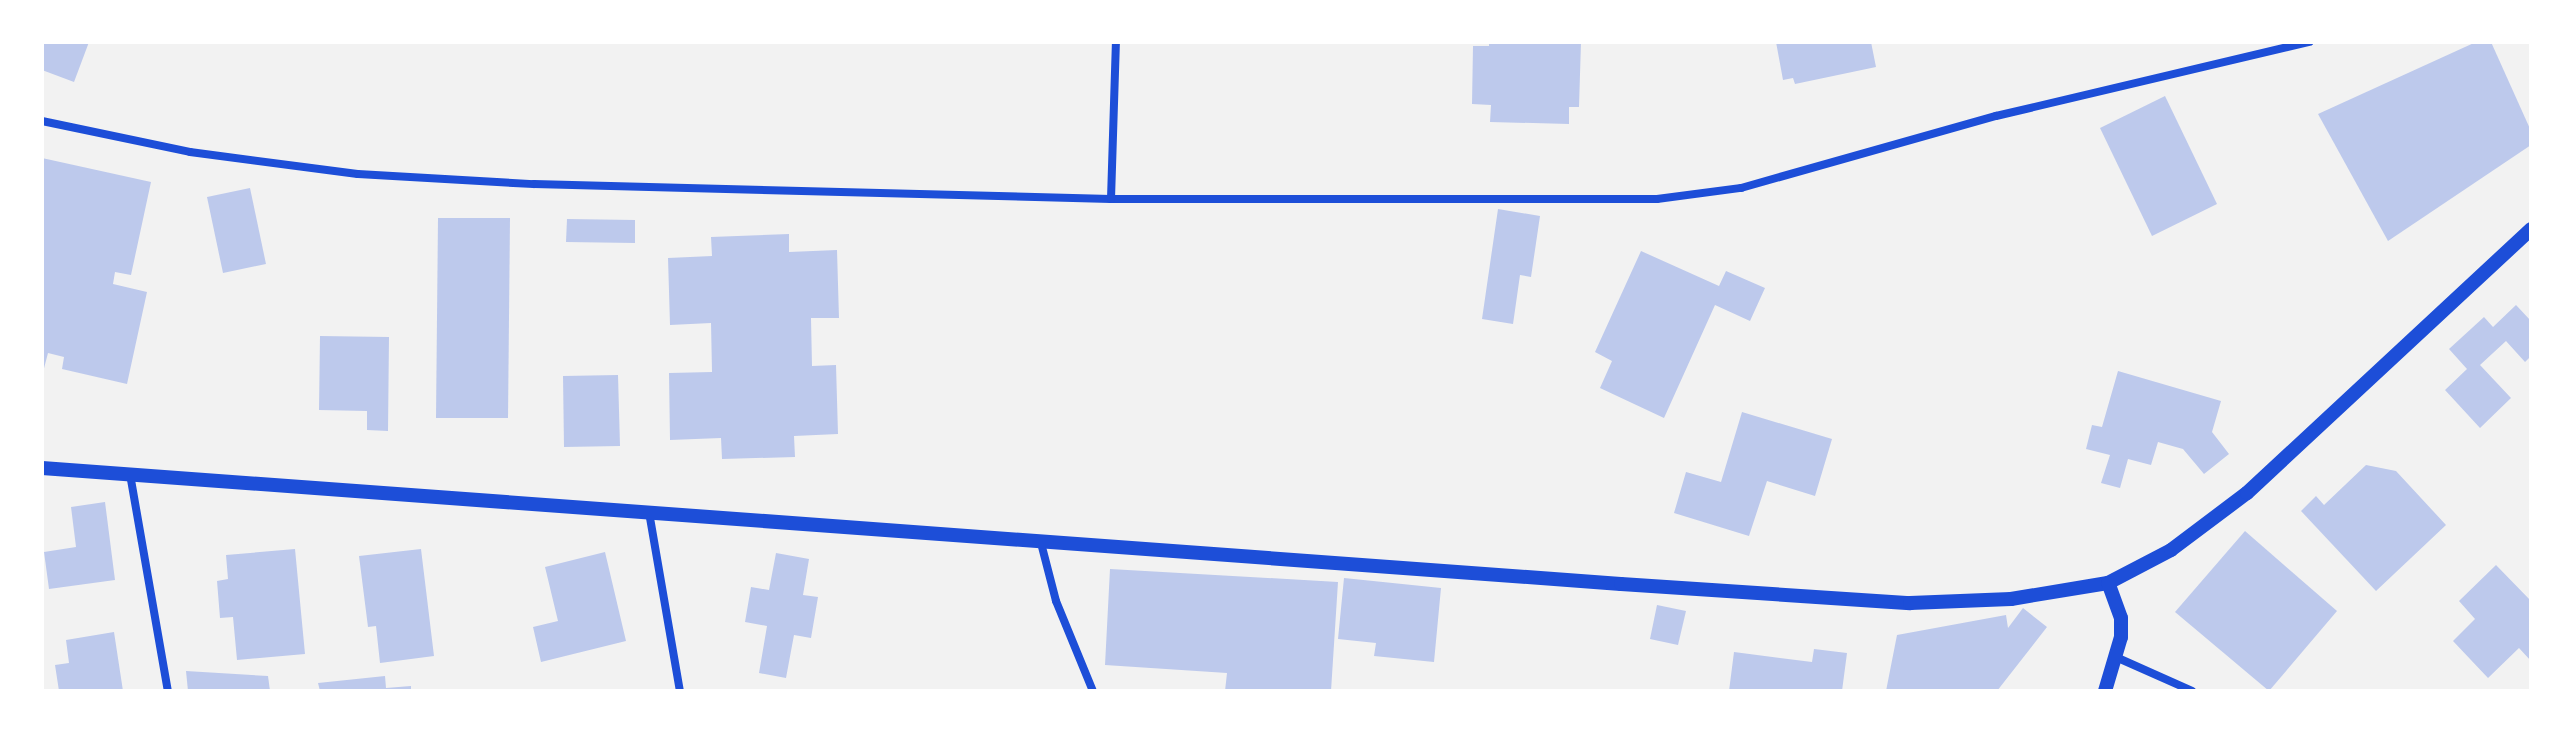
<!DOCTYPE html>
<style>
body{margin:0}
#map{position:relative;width:2573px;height:733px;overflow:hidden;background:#f2f2f2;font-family:"Crimson Pro",serif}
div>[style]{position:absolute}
.building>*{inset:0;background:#bdc9ec}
.minor>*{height:8px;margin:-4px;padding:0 4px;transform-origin:4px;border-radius:4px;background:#1d4ed8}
.tertiary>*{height:14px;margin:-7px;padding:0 7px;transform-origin:7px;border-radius:7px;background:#1d4ed8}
span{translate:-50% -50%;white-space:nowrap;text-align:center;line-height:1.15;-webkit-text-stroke:6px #fff;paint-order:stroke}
.frame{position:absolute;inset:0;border:44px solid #fff;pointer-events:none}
</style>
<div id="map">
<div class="building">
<div style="clip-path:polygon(42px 42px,89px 42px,74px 82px,42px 70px)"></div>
<div style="clip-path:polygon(1489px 42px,1581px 42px,1579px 107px,1569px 107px,1569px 124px,1490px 122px,1491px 105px,1472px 104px,1473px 46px,1489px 46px)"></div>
<div style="clip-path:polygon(1776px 42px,1871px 42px,1876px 67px,1795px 84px,1793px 78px,1783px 80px)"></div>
<div style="clip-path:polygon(2476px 42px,2491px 42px,2531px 131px,2531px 145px,2388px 241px,2318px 114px)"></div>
<div style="clip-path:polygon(2165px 96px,2217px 204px,2152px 236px,2100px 128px)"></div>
<div style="clip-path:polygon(42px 158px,151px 182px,131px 275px,115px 272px,113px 284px,147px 292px,127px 384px,62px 369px,64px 357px,48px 353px,42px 376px)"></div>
<div style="clip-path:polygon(250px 188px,266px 264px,223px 273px,207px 197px)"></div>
<div style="clip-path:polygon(1498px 209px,1540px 216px,1531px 277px,1520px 275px,1513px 324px,1482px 319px)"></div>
<div style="clip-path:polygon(438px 218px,510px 218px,508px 418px,436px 418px)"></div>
<div style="clip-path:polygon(567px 219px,635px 220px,635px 243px,566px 242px)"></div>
<div style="clip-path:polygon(789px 234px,789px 252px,837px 250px,839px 318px,811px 318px,812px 366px,836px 365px,838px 434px,794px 436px,795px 457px,722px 459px,721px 438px,670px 440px,669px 373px,712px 372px,711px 323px,670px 325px,668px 258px,712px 256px,711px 237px)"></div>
<div style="clip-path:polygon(1641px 251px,1719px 286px,1726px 271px,1765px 288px,1750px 321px,1715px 305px,1664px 418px,1600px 388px,1612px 361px,1595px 352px)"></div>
<div style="clip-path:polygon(2516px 305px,2531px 321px,2531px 356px,2525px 362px,2506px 341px,2480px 365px,2511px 398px,2480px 428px,2445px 390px,2467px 369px,2449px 349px,2484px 317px,2493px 327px)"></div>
<div style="clip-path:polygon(320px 336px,389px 337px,388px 431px,367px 430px,367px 411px,319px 410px)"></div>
<div style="clip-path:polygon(2118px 371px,2221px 401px,2212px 432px,2229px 454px,2204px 474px,2183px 449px,2158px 442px,2151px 465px,2128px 459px,2120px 488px,2101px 483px,2110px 455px,2086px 449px,2092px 425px,2102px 427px)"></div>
<div style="clip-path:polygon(618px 375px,620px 446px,564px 447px,563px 376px)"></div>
<div style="clip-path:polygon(1742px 412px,1832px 439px,1815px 496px,1767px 481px,1749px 536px,1674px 513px,1686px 472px,1721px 482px)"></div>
<div style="clip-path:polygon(2366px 465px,2396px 471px,2446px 525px,2376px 591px,2301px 511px,2316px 496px,2324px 505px)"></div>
<div style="clip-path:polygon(105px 502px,115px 580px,49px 589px,44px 552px,76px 547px,71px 507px)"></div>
<div style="clip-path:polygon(2245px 531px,2337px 611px,2269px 691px,2175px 612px)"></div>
<div style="clip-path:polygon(295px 549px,305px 654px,237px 660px,233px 617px,220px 618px,217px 581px,228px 579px,226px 555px)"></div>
<div style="clip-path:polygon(421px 549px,434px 656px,380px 663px,376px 626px,368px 627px,359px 556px)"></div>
<div style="clip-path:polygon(605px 552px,626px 641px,541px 662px,533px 627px,558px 621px,545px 567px)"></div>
<div style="clip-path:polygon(776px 553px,809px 559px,803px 595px,818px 597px,811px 638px,794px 635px,786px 678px,759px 673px,767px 626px,745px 622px,751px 587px,769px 590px)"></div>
<div style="clip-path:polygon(2496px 565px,2531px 601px,2531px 661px,2519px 648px,2488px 678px,2453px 641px,2475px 619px,2459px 601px)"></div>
<div style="clip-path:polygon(1110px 569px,1338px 582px,1331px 691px,1225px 691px,1227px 673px,1105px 665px)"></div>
<div style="clip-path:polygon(1344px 578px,1441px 588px,1434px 662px,1374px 656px,1376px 643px,1338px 639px)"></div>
<div style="clip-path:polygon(1657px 605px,1686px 611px,1678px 645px,1650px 639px)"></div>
<div style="clip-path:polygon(2023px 608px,2047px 627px,1997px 691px,1886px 691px,1897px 635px,2006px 615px,2008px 628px)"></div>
<div style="clip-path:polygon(114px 632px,123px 691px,59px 691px,55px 665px,69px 663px,66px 640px)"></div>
<div style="clip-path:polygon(1814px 649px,1847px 653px,1842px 691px,1729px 691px,1734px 652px,1812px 662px)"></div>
<div style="clip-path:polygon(186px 671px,268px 676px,270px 691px,188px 691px)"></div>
<div style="clip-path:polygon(385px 676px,386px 688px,411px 686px,411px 691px,320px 691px,318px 683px)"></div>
</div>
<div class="minor">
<div style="left:42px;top:121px;width:151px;rotate:11.8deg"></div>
<div style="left:190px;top:152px;width:169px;rotate:7.5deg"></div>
<div style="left:358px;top:174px;width:176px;rotate:3.3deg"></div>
<div style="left:534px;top:184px;width:577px;rotate:1.49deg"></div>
<div style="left:1111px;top:199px;width:546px"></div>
<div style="left:1657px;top:199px;width:85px;rotate:-7.5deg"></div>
<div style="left:1741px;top:188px;width:265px;rotate:-15.8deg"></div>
<div style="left:1996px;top:116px;width:322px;rotate:-13.3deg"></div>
<div style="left:1111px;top:199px;width:157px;rotate:-88.2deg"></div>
<div style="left:130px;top:474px;width:220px;rotate:80.1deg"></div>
<div style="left:649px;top:512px;width:182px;rotate:80.2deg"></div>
<div style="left:1041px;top:543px;width:60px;rotate:75.5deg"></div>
<div style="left:1056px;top:601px;width:97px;rotate:67.7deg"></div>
<div style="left:2118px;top:658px;width:81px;rotate:24deg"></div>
</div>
<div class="tertiary">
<div style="left:42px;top:468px;width:1583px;rotate:4.2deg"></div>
<div style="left:1621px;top:584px;width:290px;rotate:3.8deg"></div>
<div style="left:1910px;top:603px;width:101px;rotate:-2.3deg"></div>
<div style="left:2011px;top:599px;width:98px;rotate:-9.4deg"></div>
<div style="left:2108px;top:583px;width:71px;rotate:-27.6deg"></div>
<div style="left:2171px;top:550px;width:95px;rotate:-36.9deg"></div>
<div style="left:2247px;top:493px;width:388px;rotate:-42.9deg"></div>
<div style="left:2105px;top:691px;width:56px;rotate:-73.5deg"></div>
<div style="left:2121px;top:637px;width:19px;rotate:-90deg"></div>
<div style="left:2121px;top:618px;width:37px;rotate:-110deg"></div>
</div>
<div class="frame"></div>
</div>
